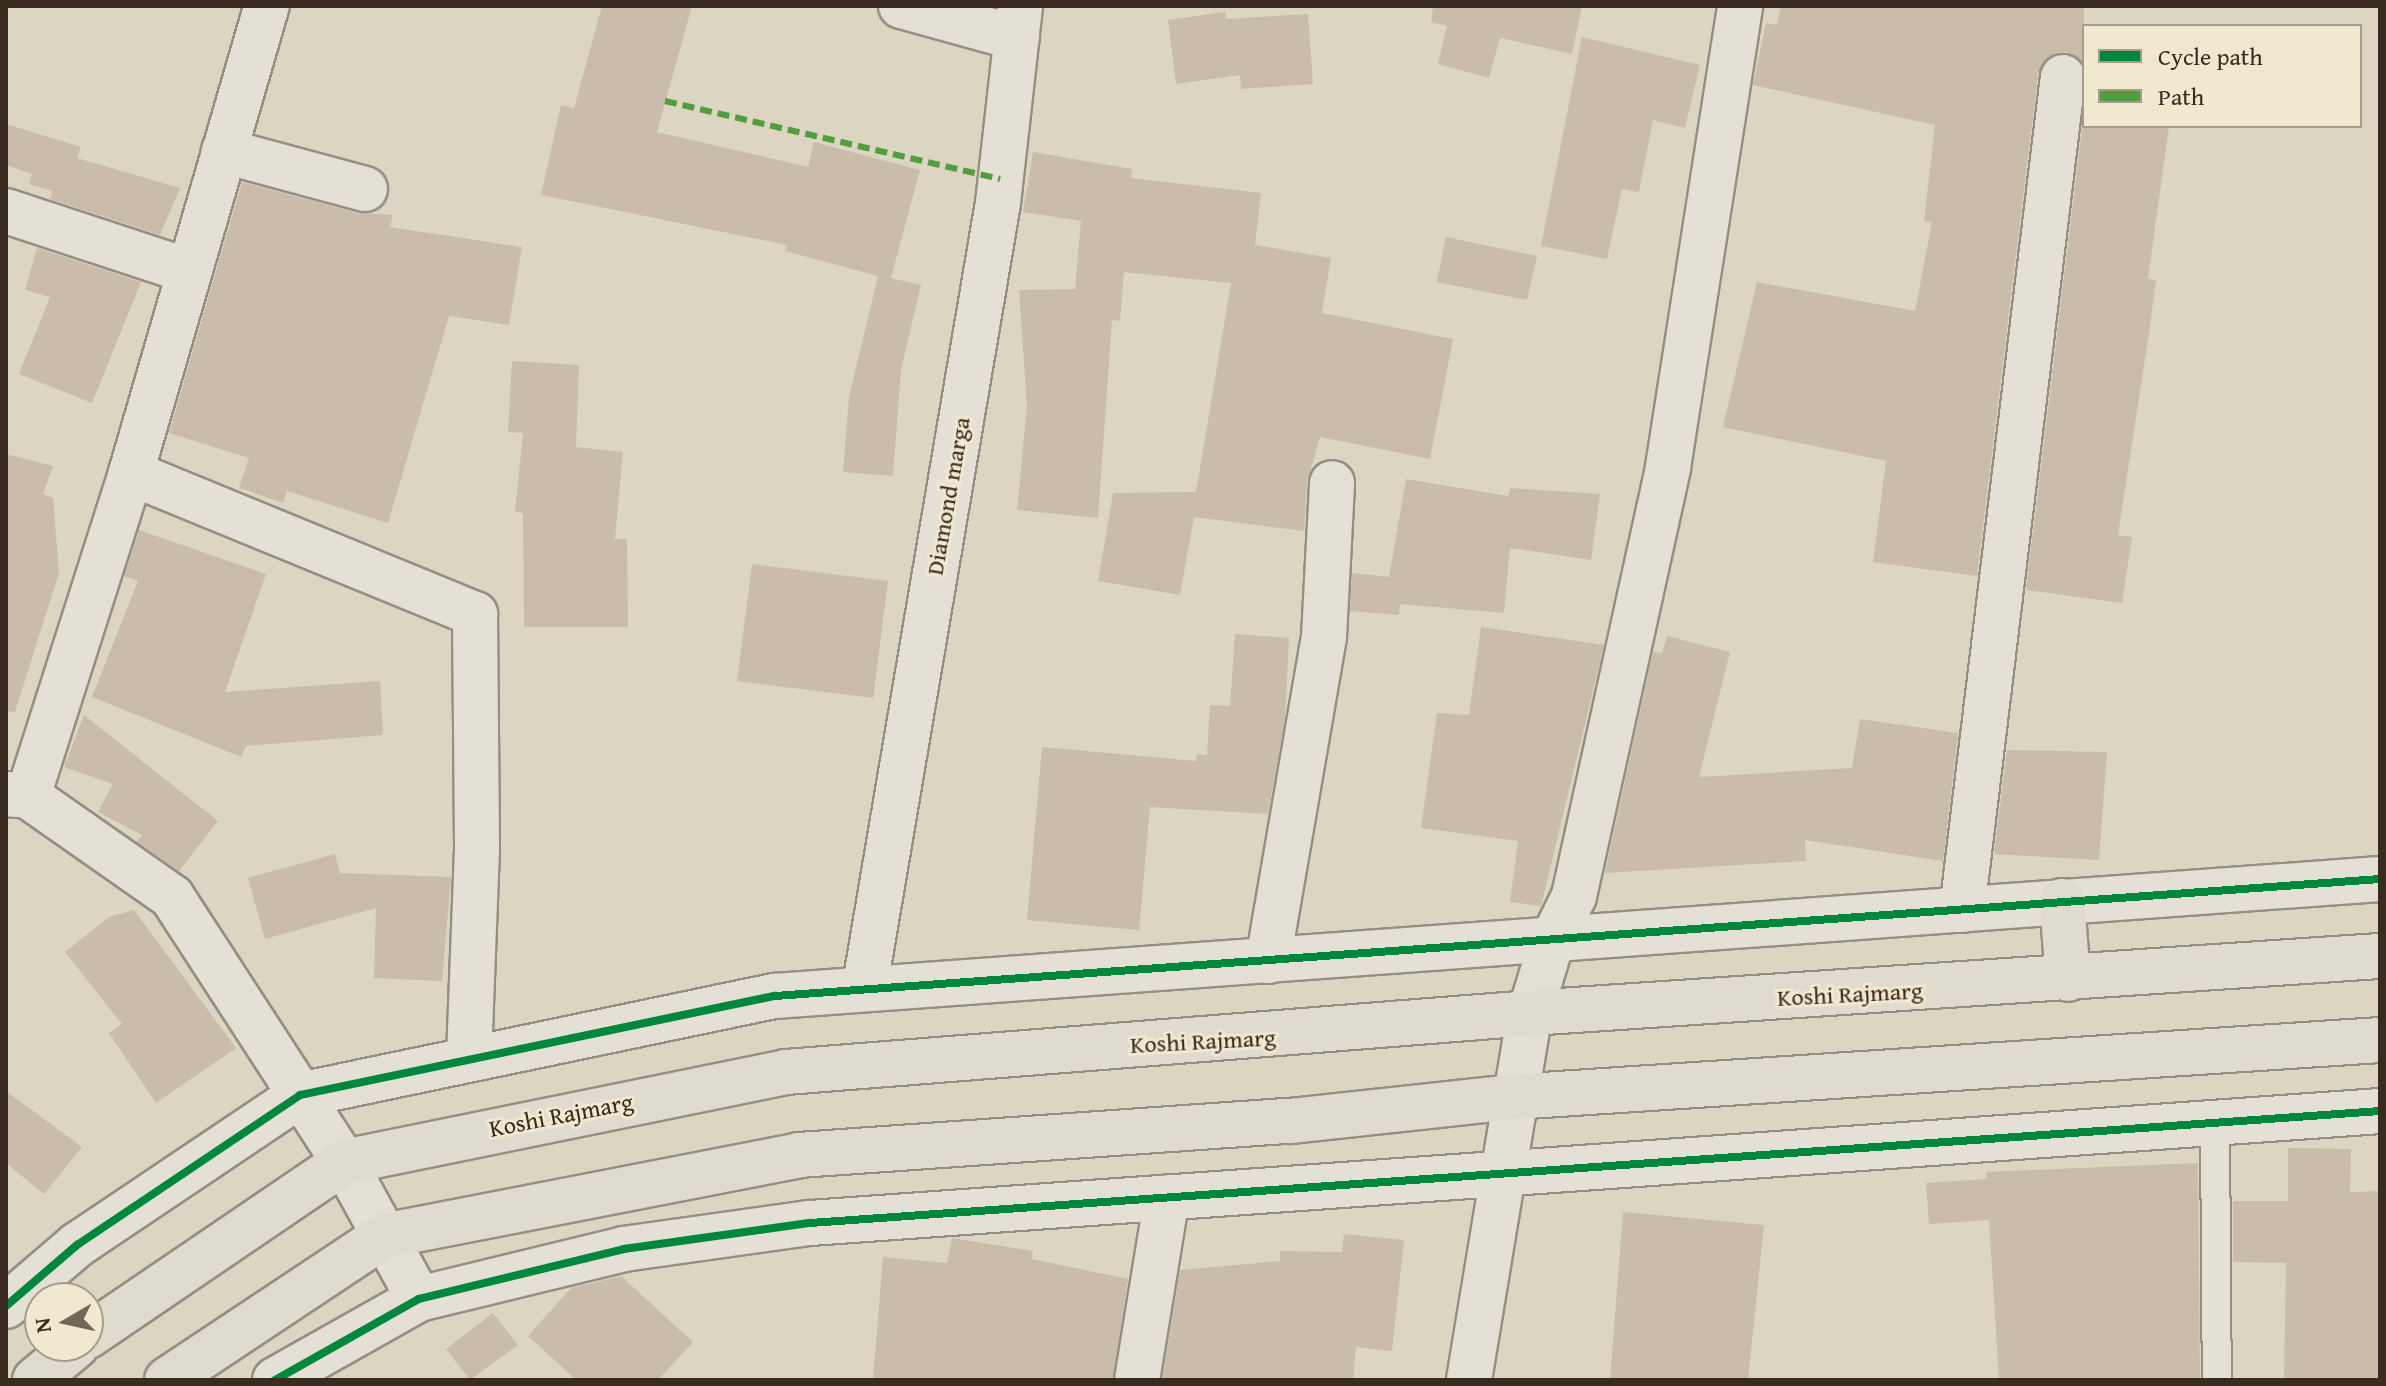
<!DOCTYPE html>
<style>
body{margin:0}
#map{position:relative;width:2386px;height:1386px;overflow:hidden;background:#dcd5c1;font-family:"Gentium Book Plus",serif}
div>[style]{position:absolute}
.building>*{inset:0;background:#c9bcab}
.roads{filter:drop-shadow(2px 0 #958f83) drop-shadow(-2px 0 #958f83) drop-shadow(0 2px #958f83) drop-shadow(0 -2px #958f83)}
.service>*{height:28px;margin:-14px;padding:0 14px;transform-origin:14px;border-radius:14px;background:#e4e0d6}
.minor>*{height:44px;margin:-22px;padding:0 22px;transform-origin:22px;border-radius:22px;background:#e4e0d6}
.primary>*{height:44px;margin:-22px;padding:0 22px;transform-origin:22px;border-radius:22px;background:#dfdbcf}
.quiet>*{height:6px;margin-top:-3px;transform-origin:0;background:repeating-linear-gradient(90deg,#529d3f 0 12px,transparent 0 18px)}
.cycleway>*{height:8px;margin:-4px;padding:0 4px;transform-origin:4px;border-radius:4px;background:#00873e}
span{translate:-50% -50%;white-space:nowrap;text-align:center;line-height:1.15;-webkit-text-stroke:6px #f0e8cf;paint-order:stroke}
.street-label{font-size:24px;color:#3a2b20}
.frame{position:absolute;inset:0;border:8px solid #3a2b20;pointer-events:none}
.legend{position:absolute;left:2082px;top:24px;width:280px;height:104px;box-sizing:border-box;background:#f0e8cf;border:2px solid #a79c89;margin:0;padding:10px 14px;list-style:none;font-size:24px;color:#3a2b20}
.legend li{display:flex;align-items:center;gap:16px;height:40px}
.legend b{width:40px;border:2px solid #a79c89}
.north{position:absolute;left:24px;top:1282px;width:80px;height:80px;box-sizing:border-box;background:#f0e8cf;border:2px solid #a79c89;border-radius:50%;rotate:261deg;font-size:22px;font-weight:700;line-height:32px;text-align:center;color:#3a2b20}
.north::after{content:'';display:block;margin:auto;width:28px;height:36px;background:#736658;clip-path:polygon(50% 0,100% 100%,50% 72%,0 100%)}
</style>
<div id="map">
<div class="building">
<div style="clip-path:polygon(602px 6px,692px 6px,657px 132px,808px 167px,814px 142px,920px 170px,891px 278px,921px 285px,901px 370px,893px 476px,843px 472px,849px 397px,878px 276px,785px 251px,787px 245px,541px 195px,561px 105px,574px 108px)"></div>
<div style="clip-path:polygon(1433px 6px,1582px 6px,1572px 54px,1500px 38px,1489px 78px,1438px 64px,1447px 26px,1431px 22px)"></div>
<div style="clip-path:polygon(1781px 6px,2084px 6px,2084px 64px,2067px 52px,2054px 54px,2038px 74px,1977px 576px,1873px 562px,1886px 461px,1723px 427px,1757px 282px,1915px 311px,1932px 222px,1924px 221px,1935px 125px,1753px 85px,1766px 23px,1777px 25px)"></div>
<div style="clip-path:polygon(1225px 12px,1226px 19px,1308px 14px,1313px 84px,1241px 89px,1240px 75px,1176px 84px,1168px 20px)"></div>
<div style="clip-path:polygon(1582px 37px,1700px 65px,1685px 128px,1653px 120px,1639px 192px,1622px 189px,1607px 259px,1541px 246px)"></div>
<div style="clip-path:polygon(2084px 112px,2084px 126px,2169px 126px,2148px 279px,2156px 280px,2150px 326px,2118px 535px,2132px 537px,2122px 603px,2026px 590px)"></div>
<div style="clip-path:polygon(6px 124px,81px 147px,77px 158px,180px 188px,160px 235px,50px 199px,52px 191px,29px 184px,32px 174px,6px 165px)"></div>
<div style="clip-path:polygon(1033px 152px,1132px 169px,1131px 178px,1261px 193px,1255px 245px,1331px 258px,1322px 313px,1453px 339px,1430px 459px,1320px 437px,1307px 482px,1304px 531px,1194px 517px,1180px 595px,1098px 581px,1113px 493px,1196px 492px,1231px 283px,1124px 272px,1120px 321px,1112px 320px,1098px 518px,1017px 510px,1027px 406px,1019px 290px,1075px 289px,1081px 221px,1023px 212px)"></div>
<div style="clip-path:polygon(242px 182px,358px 213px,393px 215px,390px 227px,522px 247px,509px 325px,449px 316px,388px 523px,287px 491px,283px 503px,239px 488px,249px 458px,169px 433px)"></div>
<div style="clip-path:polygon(1446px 237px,1537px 256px,1527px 300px,1437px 282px)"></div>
<div style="clip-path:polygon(37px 248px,141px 282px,92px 403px,19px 374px,50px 297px,25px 290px)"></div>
<div style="clip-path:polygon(512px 361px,579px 365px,576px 447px,623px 452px,615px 539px,627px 539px,628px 627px,524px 627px,523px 513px,515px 512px,523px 433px,508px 432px)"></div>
<div style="clip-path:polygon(6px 454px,53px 466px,43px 494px,53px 498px,59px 573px,15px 712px,6px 711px)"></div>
<div style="clip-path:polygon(1406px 479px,1508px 496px,1510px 488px,1600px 494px,1591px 560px,1510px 548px,1504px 613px,1400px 604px,1399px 615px,1350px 611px,1352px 573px,1389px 577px)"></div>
<div style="clip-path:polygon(139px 530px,266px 574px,225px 692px,380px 681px,383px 735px,246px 746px,241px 757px,92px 697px,138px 581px,124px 576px)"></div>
<div style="clip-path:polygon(752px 564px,888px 581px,873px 698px,737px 681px)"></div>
<div style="clip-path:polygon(1481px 627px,1604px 645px,1541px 906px,1510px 902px,1518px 841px,1421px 828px,1437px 713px,1469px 715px)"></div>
<div style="clip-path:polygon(1235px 634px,1289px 638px,1285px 719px,1268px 814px,1150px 807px,1139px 930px,1027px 920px,1042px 747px,1196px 761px,1197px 754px,1207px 755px,1210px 705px,1230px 706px)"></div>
<div style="clip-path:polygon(1667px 636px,1730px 652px,1699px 777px,1852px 768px,1860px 719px,1958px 733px,1943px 861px,1805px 840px,1806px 861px,1605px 873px,1653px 652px,1662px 653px)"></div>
<div style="clip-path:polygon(84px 715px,218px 821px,179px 871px,136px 842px,142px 835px,98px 812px,113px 784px,64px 767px)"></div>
<div style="clip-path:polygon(2007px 750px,2107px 752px,2099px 860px,1994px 854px)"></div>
<div style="clip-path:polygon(335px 854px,340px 873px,451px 877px,442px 981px,374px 978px,376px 908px,265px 939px,248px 878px)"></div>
<div style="clip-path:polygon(134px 910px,236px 1048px,156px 1103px,109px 1033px,122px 1024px,65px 952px,109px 917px)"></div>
<div style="clip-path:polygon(6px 1091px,82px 1147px,44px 1194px,6px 1163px)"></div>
<div style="clip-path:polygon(2288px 1148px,2351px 1149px,2350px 1192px,2380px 1191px,2380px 1380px,2284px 1380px,2286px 1263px,2233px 1262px,2233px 1201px,2288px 1201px)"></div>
<div style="clip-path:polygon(2198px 1163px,2200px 1380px,1999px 1380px,1989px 1220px,1929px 1224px,1926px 1183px,1987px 1179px,1986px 1172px)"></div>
<div style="clip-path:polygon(1623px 1212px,1764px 1225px,1748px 1380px,1610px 1380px)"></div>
<div style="clip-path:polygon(1344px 1234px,1404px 1240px,1392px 1351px,1356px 1347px,1353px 1380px,1162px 1380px,1180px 1270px,1280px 1261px,1280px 1251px,1342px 1252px)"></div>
<div style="clip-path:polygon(952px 1238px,1033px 1251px,1032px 1259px,1128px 1279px,1113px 1380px,873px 1380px,883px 1257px,947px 1263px)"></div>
<div style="clip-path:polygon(621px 1276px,693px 1342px,658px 1380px,576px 1380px,528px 1336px,571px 1288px)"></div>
<div style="clip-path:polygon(493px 1313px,518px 1345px,470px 1380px,446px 1349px)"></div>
</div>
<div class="roads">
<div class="service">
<div style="left:2215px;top:1124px;width:256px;rotate:89.6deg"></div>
</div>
<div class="minor">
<div style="left:901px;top:6px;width:120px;rotate:15.4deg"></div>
<div style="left:224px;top:151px;width:146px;rotate:15.1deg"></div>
<div style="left:6px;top:211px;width:193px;rotate:18.2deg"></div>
<div style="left:131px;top:473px;width:372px;rotate:22.3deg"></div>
<div style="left:475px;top:614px;width:235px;rotate:89.5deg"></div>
<div style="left:477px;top:849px;width:206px;rotate:92.2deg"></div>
<div style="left:6px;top:794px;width:22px;rotate:5deg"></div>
<div style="left:28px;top:796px;width:176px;rotate:35deg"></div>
<div style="left:172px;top:897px;width:316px;rotate:57deg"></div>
<div style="left:344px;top:1162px;width:156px;rotate:61.3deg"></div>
<div style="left:28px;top:796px;width:339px;rotate:-72.3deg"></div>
<div style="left:131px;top:473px;width:486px;rotate:-73.8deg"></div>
<div style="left:1962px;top:910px;width:839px;rotate:-83.09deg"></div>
<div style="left:1268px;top:961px;width:329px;rotate:-80.2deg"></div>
<div style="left:1324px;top:637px;width:154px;rotate:-87deg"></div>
<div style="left:865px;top:985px;width:793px;rotate:-80.35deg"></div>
<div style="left:998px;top:203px;width:198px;rotate:-83.6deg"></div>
<div style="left:6px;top:1306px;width:94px;rotate:-40.7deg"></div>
<div style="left:77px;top:1245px;width:269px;rotate:-33.9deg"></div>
<div style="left:300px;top:1095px;width:485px;rotate:-11.8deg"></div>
<div style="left:775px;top:996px;width:1609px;rotate:-4.17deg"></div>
<div style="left:275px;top:1380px;width:165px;rotate:-29.4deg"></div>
<div style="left:419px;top:1299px;width:211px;rotate:-13.7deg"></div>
<div style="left:624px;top:1249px;width:188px;rotate:-8deg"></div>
<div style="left:810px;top:1223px;width:1574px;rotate:-4.08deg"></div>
<div style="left:1137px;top:1380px;width:185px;rotate:-80.7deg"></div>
<div style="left:1469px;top:1380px;width:372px;rotate:-80.6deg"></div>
<div style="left:1530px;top:1013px;width:75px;rotate:-73deg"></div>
<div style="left:1552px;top:941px;width:50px;rotate:-63.9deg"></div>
<div style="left:1574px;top:896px;width:439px;rotate:-77.6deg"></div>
<div style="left:1668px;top:467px;width:467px;rotate:-81.1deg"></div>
</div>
<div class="primary">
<div style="left:2062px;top:901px;width:78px;rotate:85.6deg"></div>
<div style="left:88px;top:1336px;width:310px;rotate:-34.2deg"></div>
<div style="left:344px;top:1162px;width:451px;rotate:-11.5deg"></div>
<div style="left:786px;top:1072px;width:746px;rotate:-4.53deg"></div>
<div style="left:1530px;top:1013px;width:852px;rotate:-3.84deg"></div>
<div style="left:35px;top:1380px;width:53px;rotate:-39.7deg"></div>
<div style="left:167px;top:1380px;width:260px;rotate:-33.6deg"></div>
<div style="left:384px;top:1236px;width:423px;rotate:-11deg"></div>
<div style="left:799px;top:1155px;width:493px;rotate:-4deg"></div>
<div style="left:1291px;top:1121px;width:223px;rotate:-6.2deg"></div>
<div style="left:1513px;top:1097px;width:869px;rotate:-3.76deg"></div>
</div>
</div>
<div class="quiet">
<div style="left:665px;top:101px;width:344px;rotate:13.1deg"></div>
</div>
<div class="cycleway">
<div style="left:6px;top:1306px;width:94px;rotate:-40.7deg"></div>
<div style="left:77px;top:1245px;width:269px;rotate:-33.9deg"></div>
<div style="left:300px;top:1095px;width:485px;rotate:-11.8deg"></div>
<div style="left:775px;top:996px;width:1609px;rotate:-4.17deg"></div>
<div style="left:275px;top:1380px;width:165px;rotate:-29.4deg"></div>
<div style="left:419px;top:1299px;width:211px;rotate:-13.7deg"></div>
<div style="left:624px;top:1249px;width:188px;rotate:-8deg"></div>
<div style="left:810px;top:1223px;width:1574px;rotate:-4.08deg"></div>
</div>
<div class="street-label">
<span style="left:948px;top:496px;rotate:-80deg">Diamond marga</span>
<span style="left:1850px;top:994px;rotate:-3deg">Koshi Rajmarg</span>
<span style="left:1203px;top:1041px;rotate:-3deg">Koshi Rajmarg</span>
<span style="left:561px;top:1115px;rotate:-11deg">Koshi Rajmarg</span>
</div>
<div class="frame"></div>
<ul class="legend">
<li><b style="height:10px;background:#00873e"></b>Cycle path</li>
<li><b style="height:10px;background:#529d3f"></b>Path</li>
</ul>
<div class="north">N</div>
</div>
